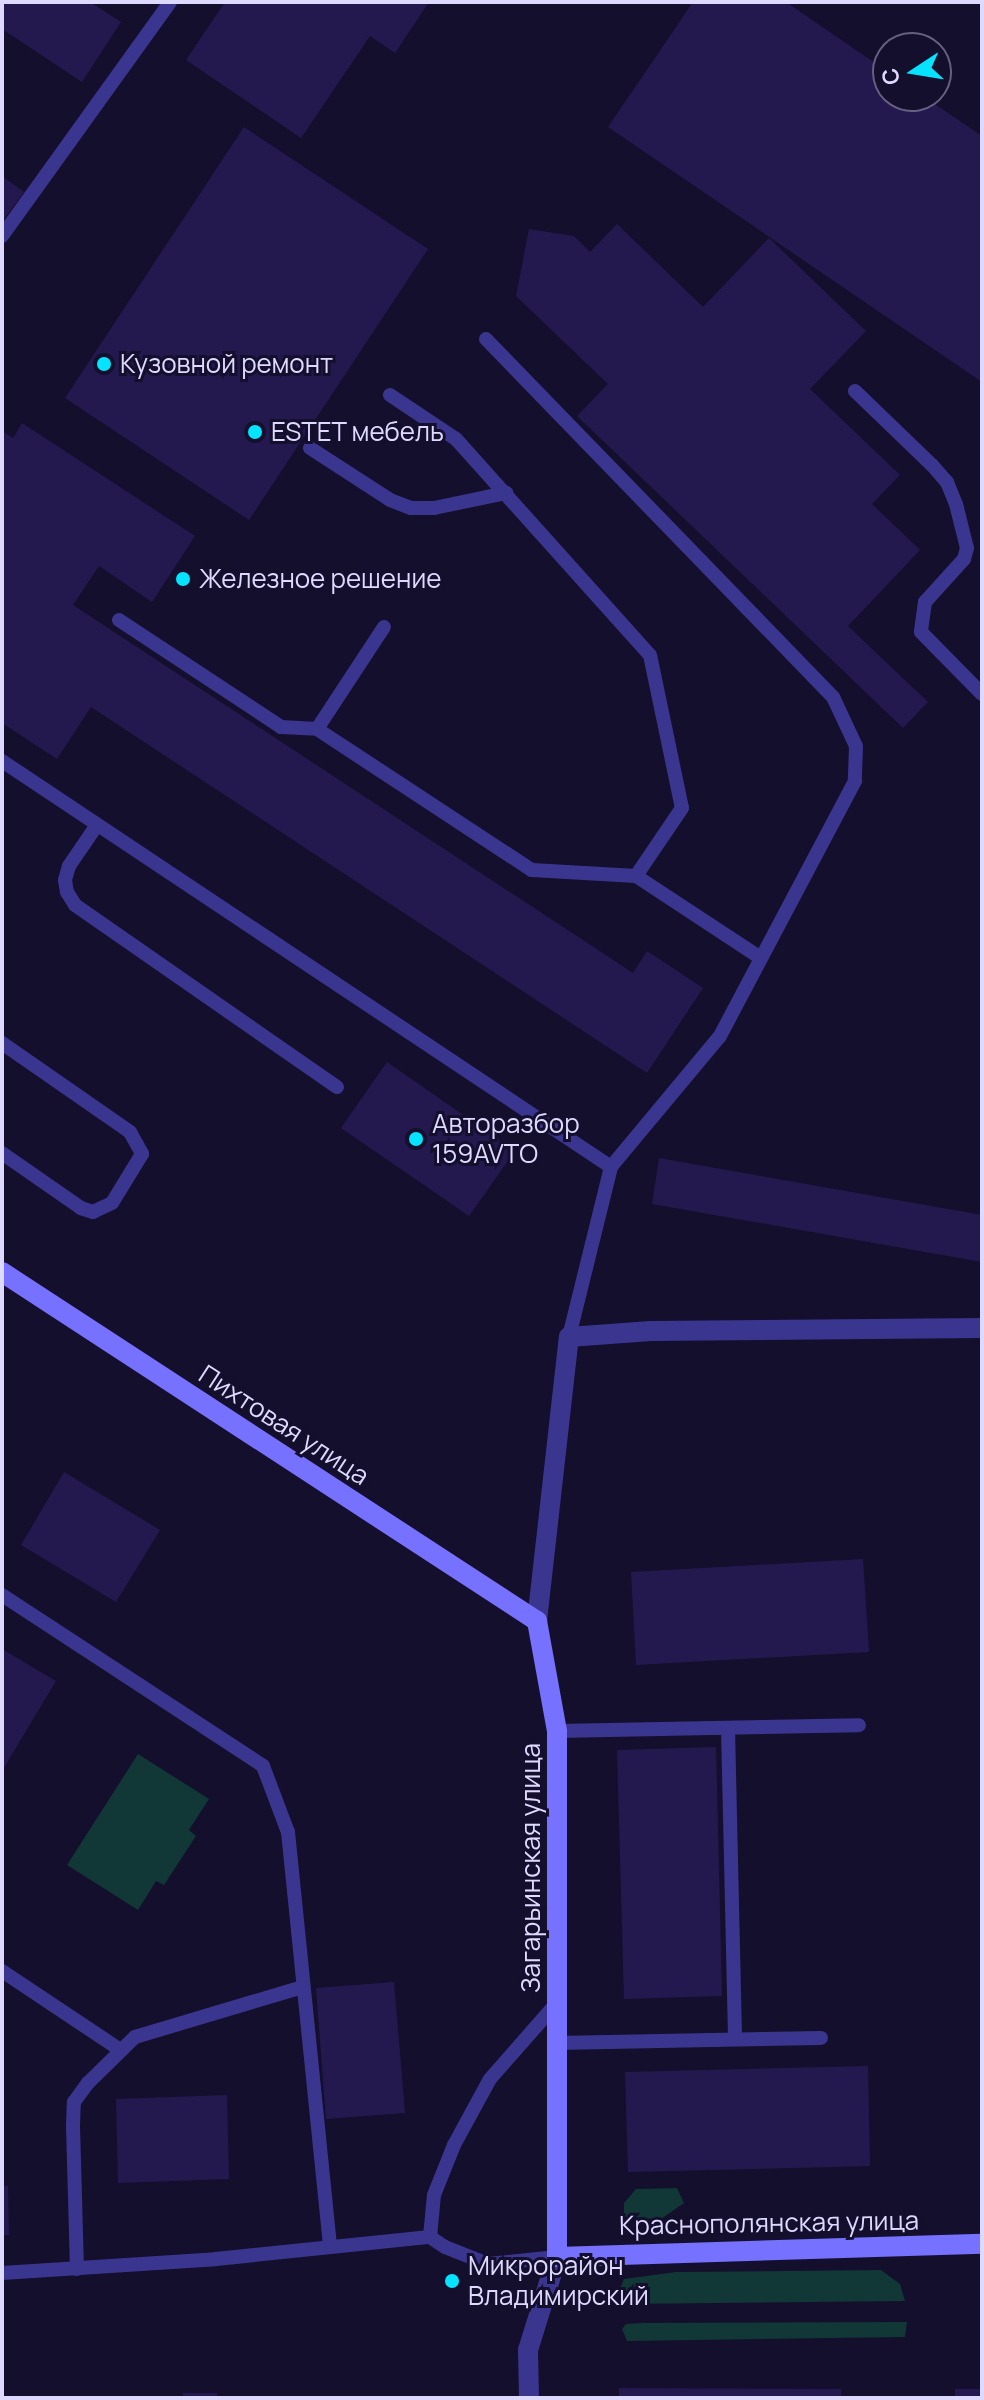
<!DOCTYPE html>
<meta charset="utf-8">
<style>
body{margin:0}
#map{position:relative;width:984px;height:2400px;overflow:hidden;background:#140f2c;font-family:Manrope,sans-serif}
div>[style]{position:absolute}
.green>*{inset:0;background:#113736}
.building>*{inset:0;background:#24194f}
.service>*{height:14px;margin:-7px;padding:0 7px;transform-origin:7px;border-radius:7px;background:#3a368f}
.minor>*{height:20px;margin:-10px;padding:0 10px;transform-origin:10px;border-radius:10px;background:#3a368f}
.secondary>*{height:20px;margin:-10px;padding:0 10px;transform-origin:10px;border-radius:10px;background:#7671ff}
.dots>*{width:22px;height:22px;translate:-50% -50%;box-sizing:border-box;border:4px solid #140f2c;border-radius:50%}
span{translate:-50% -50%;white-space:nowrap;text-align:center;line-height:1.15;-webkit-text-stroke:6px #140f2c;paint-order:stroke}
.poi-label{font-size:26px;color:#dedaff}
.left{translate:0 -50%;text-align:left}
.street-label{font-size:26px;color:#dedaff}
.frame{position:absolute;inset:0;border:4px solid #dedaff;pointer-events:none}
.north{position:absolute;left:872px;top:32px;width:80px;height:80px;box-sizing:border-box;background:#140f2c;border:2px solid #656080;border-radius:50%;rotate:258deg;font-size:22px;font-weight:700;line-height:32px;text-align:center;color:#dedaff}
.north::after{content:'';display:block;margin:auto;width:28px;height:36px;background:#06e3ff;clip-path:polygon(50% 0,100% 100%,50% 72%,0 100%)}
</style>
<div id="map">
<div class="green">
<div style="clip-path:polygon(138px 1754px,209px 1799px,189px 1830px,196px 1836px,164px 1885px,156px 1881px,138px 1910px,67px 1865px)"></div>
<div style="clip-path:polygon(677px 2188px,684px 2203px,661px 2219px,624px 2218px,624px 2203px,636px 2189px)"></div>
<div style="clip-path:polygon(881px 2270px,900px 2284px,905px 2301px,625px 2304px,620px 2302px,618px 2293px,624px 2279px,676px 2272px)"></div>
<div style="clip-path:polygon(907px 2322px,905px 2337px,627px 2341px,622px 2329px,626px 2324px,642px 2323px)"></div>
</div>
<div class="building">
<div style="clip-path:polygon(2px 2px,90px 2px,121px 22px,82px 82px,2px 29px)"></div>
<div style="clip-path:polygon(225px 2px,429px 2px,395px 53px,370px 36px,301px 138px,186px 60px)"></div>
<div style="clip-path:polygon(693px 2px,786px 2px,888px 72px,888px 96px,923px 96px,982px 136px,982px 382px,608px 127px)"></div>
<div style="clip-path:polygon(244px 127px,428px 249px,249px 520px,65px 398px)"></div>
<div style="clip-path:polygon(2px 176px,24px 192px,2px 222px)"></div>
<div style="clip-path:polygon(617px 224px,703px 307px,769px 238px,866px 331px,810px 389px,900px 475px,872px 504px,920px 550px,848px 626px,928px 702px,903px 728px,577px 416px,608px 384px,516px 296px,529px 229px,574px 236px,590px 252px)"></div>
<div style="clip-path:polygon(22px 423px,195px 536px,152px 602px,99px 566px,73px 605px,633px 973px,647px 951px,703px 988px,647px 1073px,91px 707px,57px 759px,2px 723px,2px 431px,13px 438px)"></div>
<div style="clip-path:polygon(387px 1062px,515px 1151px,469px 1216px,341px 1128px)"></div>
<div style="clip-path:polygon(659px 1158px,982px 1215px,982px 1262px,652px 1204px)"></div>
<div style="clip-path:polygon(64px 1472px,160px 1530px,116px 1602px,21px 1545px)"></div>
<div style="clip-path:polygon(863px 1559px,869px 1652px,636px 1665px,631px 1572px)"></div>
<div style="clip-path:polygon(2px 1649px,56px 1681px,2px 1771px)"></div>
<div style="clip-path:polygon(716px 1747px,722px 1996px,624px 1999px,617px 1750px)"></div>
<div style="clip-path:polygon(394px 1982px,405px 2113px,326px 2119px,316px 1988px)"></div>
<div style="clip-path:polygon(868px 2066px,870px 2166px,628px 2172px,625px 2072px)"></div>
<div style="clip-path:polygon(227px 2095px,229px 2179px,118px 2183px,116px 2099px)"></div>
<div style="clip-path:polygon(2px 2186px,8px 2186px,9px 2235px,2px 2235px)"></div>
<div style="clip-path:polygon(619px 2388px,841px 2389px,841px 2398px,619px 2398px)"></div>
<div style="clip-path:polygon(955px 2389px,982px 2389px,982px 2398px,955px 2398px)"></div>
<div style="clip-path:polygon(183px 2393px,217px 2393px,217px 2398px,183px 2398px)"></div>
</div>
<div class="service">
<div style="left:2px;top:236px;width:288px;rotate:-54.3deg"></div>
<div style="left:486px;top:339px;width:499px;rotate:45.9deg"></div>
<div style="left:833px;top:697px;width:54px;rotate:64.9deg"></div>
<div style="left:856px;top:746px;width:35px;rotate:92deg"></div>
<div style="left:855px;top:781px;width:289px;rotate:117.9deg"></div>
<div style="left:720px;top:1036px;width:170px;rotate:129.8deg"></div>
<div style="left:855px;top:391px;width:107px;rotate:43.9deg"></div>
<div style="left:932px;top:465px;width:23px;rotate:49deg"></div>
<div style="left:947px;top:482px;width:24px;rotate:68deg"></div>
<div style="left:956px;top:504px;width:45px;rotate:76deg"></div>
<div style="left:967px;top:548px;width:11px;rotate:105deg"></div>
<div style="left:964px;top:559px;width:58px;rotate:132.2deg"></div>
<div style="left:925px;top:602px;width:30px;rotate:98deg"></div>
<div style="left:921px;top:632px;width:87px;rotate:45.5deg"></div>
<div style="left:390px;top:395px;width:79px;rotate:33.7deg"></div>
<div style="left:456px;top:439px;width:290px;rotate:48.1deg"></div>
<div style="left:650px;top:655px;width:156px;rotate:78.2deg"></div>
<div style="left:682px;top:808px;width:82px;rotate:124.1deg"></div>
<div style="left:310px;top:448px;width:95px;rotate:33deg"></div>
<div style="left:390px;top:500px;width:22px;rotate:21deg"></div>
<div style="left:411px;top:508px;width:23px"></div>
<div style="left:434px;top:508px;width:74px;rotate:-11.8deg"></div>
<div style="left:119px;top:620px;width:194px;rotate:33.4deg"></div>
<div style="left:281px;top:727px;width:36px;rotate:3deg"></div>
<div style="left:317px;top:729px;width:257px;rotate:33.3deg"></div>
<div style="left:532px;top:870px;width:104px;rotate:3.3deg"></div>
<div style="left:636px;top:876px;width:149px;rotate:33.3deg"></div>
<div style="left:317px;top:729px;width:122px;rotate:-56.7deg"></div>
<div style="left:2px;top:761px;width:732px;rotate:33.69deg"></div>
<div style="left:611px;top:1167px;width:175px;rotate:103.9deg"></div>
<div style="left:97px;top:825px;width:50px;rotate:124.3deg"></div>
<div style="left:69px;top:866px;width:15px;rotate:106deg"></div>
<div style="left:65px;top:880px;width:12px;rotate:81deg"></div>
<div style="left:67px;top:892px;width:15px;rotate:58deg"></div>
<div style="left:75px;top:905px;width:319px;rotate:34.8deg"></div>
<div style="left:2px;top:1043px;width:156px;rotate:34.8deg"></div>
<div style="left:130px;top:1132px;width:25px;rotate:61deg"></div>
<div style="left:142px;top:1154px;width:57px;rotate:121.5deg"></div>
<div style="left:112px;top:1203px;width:21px;rotate:155deg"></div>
<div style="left:93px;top:1212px;width:13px;rotate:-162deg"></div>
<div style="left:81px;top:1208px;width:96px;rotate:-145.2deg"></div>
<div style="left:2px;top:1595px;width:312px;rotate:33.2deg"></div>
<div style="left:263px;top:1766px;width:71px;rotate:69.3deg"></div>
<div style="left:288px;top:1832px;width:417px;rotate:84.2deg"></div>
<div style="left:728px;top:1728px;width:311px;rotate:88.7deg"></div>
<div style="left:557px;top:1731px;width:302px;rotate:-1.1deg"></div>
<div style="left:2px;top:1971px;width:141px;rotate:33.7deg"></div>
<div style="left:556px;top:2043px;width:265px;rotate:-1.1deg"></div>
<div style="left:430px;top:2237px;width:42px;rotate:-84.6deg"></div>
<div style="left:434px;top:2195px;width:54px;rotate:-68.2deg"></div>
<div style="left:454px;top:2145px;width:75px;rotate:-61.4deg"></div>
<div style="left:490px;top:2079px;width:100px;rotate:-48.7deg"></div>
<div style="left:77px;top:2269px;width:143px;rotate:-91.6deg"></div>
<div style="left:73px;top:2126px;width:24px;rotate:-88deg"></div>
<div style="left:74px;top:2102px;width:24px;rotate:-54deg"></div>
<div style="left:88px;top:2083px;width:66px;rotate:-44.4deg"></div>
<div style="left:135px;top:2037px;width:175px;rotate:-16.6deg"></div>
<div style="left:2px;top:2273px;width:214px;rotate:-3.7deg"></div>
<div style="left:216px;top:2259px;width:215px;rotate:-5.9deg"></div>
<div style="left:430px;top:2237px;width:18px;rotate:34deg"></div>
<div style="left:445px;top:2247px;width:46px;rotate:21.6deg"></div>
<div style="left:488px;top:2264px;width:69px;rotate:-5.8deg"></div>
</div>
<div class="minor">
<div style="left:537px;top:1621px;width:286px;rotate:-83.6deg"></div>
<div style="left:569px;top:1337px;width:82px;rotate:-4.2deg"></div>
<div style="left:651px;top:1331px;width:331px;rotate:-0.5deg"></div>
<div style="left:529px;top:2398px;width:48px;rotate:-91.2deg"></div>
<div style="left:528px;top:2350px;width:97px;rotate:-72.7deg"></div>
</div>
<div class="secondary">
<div style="left:2px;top:1272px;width:639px;rotate:33.12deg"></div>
<div style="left:537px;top:1621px;width:112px;rotate:79.7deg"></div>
<div style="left:557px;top:1731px;width:526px;rotate:90deg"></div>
<div style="left:557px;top:2257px;width:425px;rotate:-1.8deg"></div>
</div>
<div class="dots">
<div style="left:104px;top:364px;background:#06e3ff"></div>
<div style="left:255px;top:432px;background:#06e3ff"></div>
<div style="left:183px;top:579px;background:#06e3ff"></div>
<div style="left:416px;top:1139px;background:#06e3ff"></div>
<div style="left:452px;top:2281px;background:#06e3ff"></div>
</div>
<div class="poi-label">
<span class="left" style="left:120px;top:364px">Кузовной ремонт</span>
<span class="left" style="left:271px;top:432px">ESTET мебель</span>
<span class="left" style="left:199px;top:579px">Железное решение</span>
<span class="left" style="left:432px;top:1139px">Авторазбор<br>159AVTO</span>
<span class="left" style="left:468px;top:2281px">Микрорайон<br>Владимирский</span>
</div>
<div class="street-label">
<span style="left:284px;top:1425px;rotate:33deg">Пихтовая улица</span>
<span style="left:531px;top:1868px;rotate:-90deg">Загарьинская улица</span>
<span style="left:769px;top:2223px;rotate:-1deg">Краснополянская улица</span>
</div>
<div class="frame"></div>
<div class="north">С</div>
</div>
